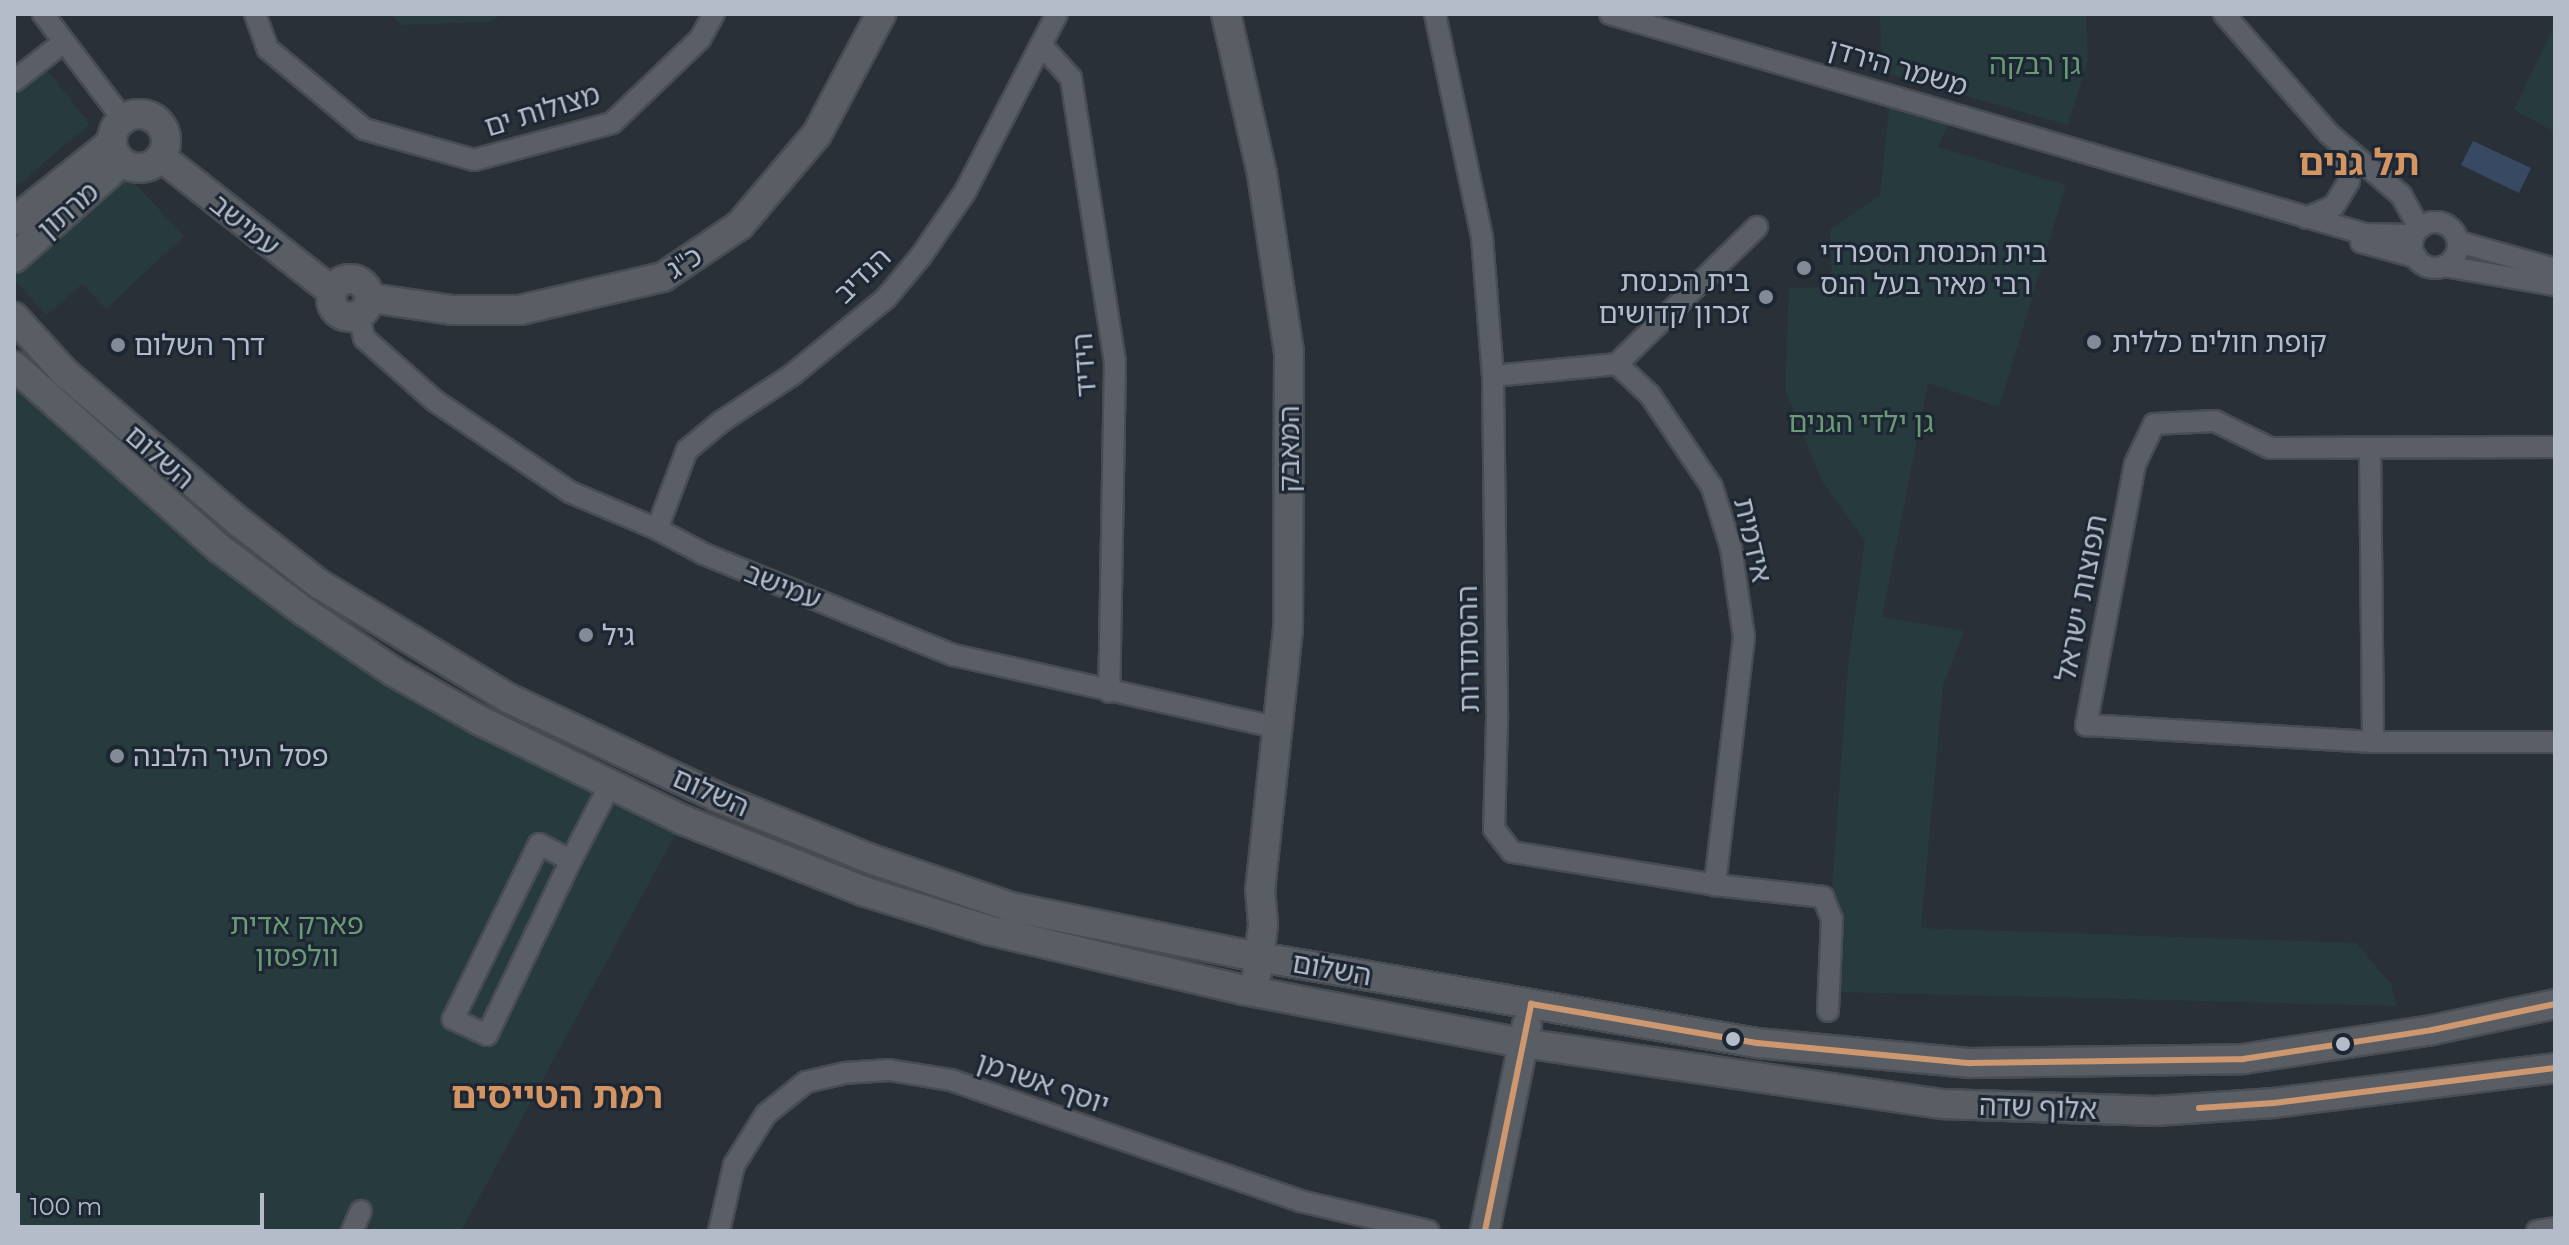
<!DOCTYPE html>
<meta charset="utf-8">
<style>
body{margin:0}
#map{position:relative;width:2569px;height:1245px;overflow:hidden;background:#2a3038;font-family:Montserrat,"Noto Sans Hebrew",sans-serif}
div>[style]{position:absolute}
.green>*{inset:0;background:#273a3e}
.water>*{inset:0;background:#384963}
.roads{filter:drop-shadow(2px 0 #484c53) drop-shadow(-2px 0 #484c53) drop-shadow(0 2px #484c53) drop-shadow(0 -2px #484c53)}
.street>*{height:20px;margin:-10px;padding:0 10px;transform-origin:10px;border-radius:10px;background:#5a5e66}
.street>.ring{margin:-10px;padding:0;box-sizing:content-box;background:none;border:20px solid #5a5e66;border-radius:50%}
.secondary>*{height:28px;margin:-14px;padding:0 14px;transform-origin:14px;border-radius:14px;background:#595d64}
.secondary>.ring{margin:-14px;padding:0;box-sizing:content-box;background:none;border:28px solid #595d64;border-radius:50%}
.bus-1>*{height:6px;margin:-3px;padding:0 3px;transform-origin:3px;border-radius:3px;background:#cd976f}
.dots>*{width:22px;height:22px;translate:-50% -50%;box-sizing:border-box;border:4px solid #1d2633;border-radius:50%}
span{translate:-50% -50%;white-space:nowrap;text-align:center;line-height:1.15;-webkit-text-stroke:6px #1d2633;paint-order:stroke}
.park-label{font-size:28px;color:#6b9a76}
.street-label{font-size:28px;color:#b4bcc9}
.poi-label{font-size:28px;color:#b4bcc9}
.left{translate:0 -50%;text-align:left}
.right{translate:-100% -50%;text-align:right}
.district-label{font-size:36px;color:#d59563;font-weight:700}
.frame{position:absolute;inset:0;border:16px solid #b4bcc9;pointer-events:none}
.scale{position:absolute;left:16px;top:1193px;width:248px;height:36px;box-sizing:border-box;border:4px solid #b4bcc9;border-top:0;padding-left:10px;font-size:24px;line-height:28px;white-space:nowrap;color:#b4bcc9;-webkit-text-stroke:6px #1d2633;paint-order:stroke}
</style>
<div id="map">
<div class="green">
<div style="clip-path:polygon(391px 14px,502px 14px,491px 22px,401px 25px)"></div>
<div style="clip-path:polygon(1880px 14px,2086px 14px,2088px 60px,2068px 125px,1882px 72px)"></div>
<div style="clip-path:polygon(2555px 24px,2555px 132px,2514px 110px)"></div>
<div style="clip-path:polygon(47px 70px,90px 124px,14px 188px,14px 96px)"></div>
<div style="clip-path:polygon(1890px 99px,1954px 112px,1938px 147px,2066px 185px,1999px 407px,1928px 383px,1882px 617px,1964px 631px,1943px 686px,1921px 928px,2356px 943px,2391px 984px,2397px 1006px,1838px 992px,1832px 890px,1848px 666px,1865px 541px,1822px 481px,1785px 390px,1789px 288px,1832px 287px,1830px 230px,1880px 195px)"></div>
<div style="clip-path:polygon(124px 172px,184px 236px,106px 309px,82px 284px,47px 315px,14px 280px,14px 274px)"></div>
<div style="clip-path:polygon(14px 363px,305px 612px,683px 820px,461px 1231px,14px 1231px)"></div>
</div>
<div class="water">
<div style="clip-path:polygon(2473px 141px,2531px 168px,2519px 193px,2461px 165px)"></div>
</div>
<div class="roads">
<div class="street">
<div style="left:43px;top:14px;width:132px;rotate:52.7deg"></div>
<div style="left:255px;top:14px;width:37px;rotate:70deg"></div>
<div style="left:268px;top:49px;width:125px;rotate:39.8deg"></div>
<div style="left:364px;top:129px;width:114px;rotate:15.7deg"></div>
<div style="left:474px;top:160px;width:143px;rotate:-15deg"></div>
<div style="left:612px;top:123px;width:122px;rotate:-43.7deg"></div>
<div style="left:700px;top:39px;width:29px;rotate:-61deg"></div>
<div style="left:1435px;top:14px;width:228px;rotate:78.1deg"></div>
<div style="left:1482px;top:237px;width:139px;rotate:85.5deg"></div>
<div style="left:1493px;top:376px;width:342px;rotate:89.3deg"></div>
<div style="left:1497px;top:718px;width:111px;rotate:91.5deg"></div>
<div style="left:1494px;top:829px;width:29px;rotate:52deg"></div>
<div style="left:1512px;top:852px;width:206px;rotate:9.2deg"></div>
<div style="left:1715px;top:885px;width:109px;rotate:6.3deg"></div>
<div style="left:1823px;top:897px;width:24px;rotate:68deg"></div>
<div style="left:1832px;top:919px;width:92px;rotate:92.5deg"></div>
<div style="left:1610px;top:14px;width:786px;rotate:16.25deg"></div>
<div style="left:2365px;top:234px;width:49px;rotate:1.2deg"></div>
<div style="left:2224px;top:14px;width:158px;rotate:48.8deg"></div>
<div style="left:2328px;top:133px;width:96px;rotate:40.3deg"></div>
<div style="left:2401px;top:195px;width:38px;rotate:61deg"></div>
<div style="left:1043px;top:47px;width:42px;rotate:47.9deg"></div>
<div style="left:1071px;top:78px;width:287px;rotate:81.2deg"></div>
<div style="left:1115px;top:362px;width:330px;rotate:91deg"></div>
<div style="left:14px;top:81px;width:63px;rotate:-38deg"></div>
<div style="left:2306px;top:218px;width:30px;rotate:-23deg"></div>
<div style="left:2334px;top:206px;width:29px;rotate:-59deg"></div>
<div style="left:2349px;top:181px;width:35px;rotate:-100deg"></div>
<div class="ring" style="left:2412px;top:222px;width:26px;height:26px"></div>
<div style="left:2361px;top:242px;width:57px;rotate:15.3deg"></div>
<div style="left:2459px;top:242px;width:100px;rotate:15.7deg"></div>
<div style="left:2444px;top:266px;width:113px;rotate:9.7deg"></div>
<div style="left:359px;top:316px;width:23px;rotate:77deg"></div>
<div style="left:364px;top:338px;width:95px;rotate:41.6deg"></div>
<div style="left:435px;top:401px;width:163px;rotate:34deg"></div>
<div style="left:570px;top:492px;width:95px;rotate:23deg"></div>
<div style="left:657px;top:529px;width:53px;rotate:28deg"></div>
<div style="left:704px;top:554px;width:269px;rotate:22.1deg"></div>
<div style="left:953px;top:655px;width:331px;rotate:12.6deg"></div>
<div style="left:1617px;top:364px;width:196px;rotate:-44.4deg"></div>
<div style="left:1493px;top:376px;width:125px;rotate:-5.5deg"></div>
<div style="left:1617px;top:364px;width:45px;rotate:43.2deg"></div>
<div style="left:1650px;top:395px;width:111px;rotate:56deg"></div>
<div style="left:1712px;top:487px;width:64px;rotate:72.7deg"></div>
<div style="left:1731px;top:548px;width:90px;rotate:81.7deg"></div>
<div style="left:1744px;top:637px;width:250px;rotate:96.7deg"></div>
<div style="left:2555px;top:447px;width:285px;rotate:179.8deg"></div>
<div style="left:2270px;top:448px;width:61px;rotate:-153.9deg"></div>
<div style="left:2215px;top:421px;width:61px;rotate:177.2deg"></div>
<div style="left:2154px;top:424px;width:44px;rotate:115.4deg"></div>
<div style="left:2135px;top:464px;width:266px;rotate:100.6deg"></div>
<div style="left:2086px;top:725px;width:288px;rotate:3.4deg"></div>
<div style="left:2373px;top:742px;width:182px"></div>
<div style="left:2370px;top:448px;width:294px;rotate:89.4deg"></div>
<div style="left:657px;top:529px;width:85px;rotate:-69.2deg"></div>
<div style="left:687px;top:450px;width:45px;rotate:-39.6deg"></div>
<div style="left:722px;top:421px;width:84px;rotate:-33.3deg"></div>
<div style="left:792px;top:375px;width:122px;rotate:-39.3deg"></div>
<div style="left:886px;top:298px;width:55px;rotate:-50.2deg"></div>
<div style="left:921px;top:256px;width:78px;rotate:-55.5deg"></div>
<div style="left:965px;top:192px;width:200px;rotate:-62.7deg"></div>
<div style="left:571px;top:860px;width:194px;rotate:115.6deg"></div>
<div style="left:487px;top:1035px;width:38px;rotate:-155deg"></div>
<div style="left:453px;top:1019px;width:195px;rotate:-63.8deg"></div>
<div style="left:539px;top:844px;width:36px;rotate:27deg"></div>
<div style="left:571px;top:860px;width:85px;rotate:-62.5deg"></div>
<div style="left:352px;top:1231px;width:22px;rotate:-66deg"></div>
<div style="left:719px;top:1231px;width:68px;rotate:-77.2deg"></div>
<div style="left:734px;top:1165px;width:60px;rotate:-57.9deg"></div>
<div style="left:766px;top:1114px;width:51px;rotate:-38.7deg"></div>
<div style="left:806px;top:1082px;width:39px;rotate:-13deg"></div>
<div style="left:844px;top:1073px;width:45px;rotate:-3.8deg"></div>
<div style="left:889px;top:1070px;width:63px;rotate:9.2deg"></div>
<div style="left:951px;top:1080px;width:369px;rotate:19.1deg"></div>
<div style="left:1300px;top:1201px;width:132px;rotate:13.1deg"></div>
<div style="left:2537px;top:1231px;width:18px;rotate:-9deg"></div>
</div>
<div class="secondary">
<div style="left:1226px;top:14px;width:164px;rotate:77.3deg"></div>
<div style="left:1262px;top:174px;width:181px;rotate:81.4deg"></div>
<div style="left:1289px;top:353px;width:276px;rotate:90.2deg"></div>
<div style="left:1288px;top:629px;width:262px;rotate:96.1deg"></div>
<div style="left:1260px;top:889px;width:36px;rotate:85deg"></div>
<div style="left:1263px;top:925px;width:48px;rotate:97.1deg"></div>
<div class="ring" style="left:112px;top:114px;width:26px;height:26px"></div>
<div style="left:161px;top:157px;width:217px;rotate:38.1deg"></div>
<div style="left:14px;top:221px;width:124px;rotate:-38.8deg"></div>
<div style="left:14px;top:258px;width:144px;rotate:-41.6deg"></div>
<div class="ring" style="left:331px;top:279px;width:10px;height:10px"></div>
<div style="left:370px;top:298px;width:83px;rotate:8.3deg"></div>
<div style="left:452px;top:310px;width:68px"></div>
<div style="left:520px;top:310px;width:147px;rotate:-13deg"></div>
<div style="left:663px;top:277px;width:93px;rotate:-34deg"></div>
<div style="left:740px;top:225px;width:119px;rotate:-49.8deg"></div>
<div style="left:817px;top:134px;width:136px;rotate:-61.9deg"></div>
<div style="left:14px;top:317px;width:76px;rotate:47.7deg"></div>
<div style="left:65px;top:373px;width:229px;rotate:40.6deg"></div>
<div style="left:239px;top:522px;width:101px;rotate:37.8deg"></div>
<div style="left:319px;top:584px;width:221px;rotate:31.1deg"></div>
<div style="left:508px;top:698px;width:231px;rotate:25.3deg"></div>
<div style="left:717px;top:797px;width:163px;rotate:22deg"></div>
<div style="left:868px;top:858px;width:151px;rotate:18.9deg"></div>
<div style="left:1011px;top:907px;width:236px;rotate:11.5deg"></div>
<div style="left:1242px;top:954px;width:523px;rotate:9.8deg"></div>
<div style="left:1757px;top:1043px;width:214px;rotate:5.4deg"></div>
<div style="left:1970px;top:1063px;width:273px;rotate:-0.8deg"></div>
<div style="left:2243px;top:1059px;width:191px;rotate:-8.7deg"></div>
<div style="left:2432px;top:1030px;width:126px;rotate:-11.9deg"></div>
<div style="left:14px;top:366px;width:274px;rotate:41.6deg"></div>
<div style="left:219px;top:548px;width:107px;rotate:36.7deg"></div>
<div style="left:305px;top:612px;width:107px;rotate:34deg"></div>
<div style="left:394px;top:672px;width:98px;rotate:29.5deg"></div>
<div style="left:479px;top:720px;width:227px;rotate:26.1deg"></div>
<div style="left:683px;top:820px;width:193px;rotate:21.5deg"></div>
<div style="left:863px;top:891px;width:131px;rotate:17.3deg"></div>
<div style="left:988px;top:930px;width:263px;rotate:13.2deg"></div>
<div style="left:1244px;top:990px;width:284px;rotate:10.8deg"></div>
<div style="left:1523px;top:1043px;width:424px;rotate:8.3deg"></div>
<div style="left:1943px;top:1104px;width:213px;rotate:1.9deg"></div>
<div style="left:2156px;top:1111px;width:118px;rotate:-3.9deg"></div>
<div style="left:2274px;top:1103px;width:283px;rotate:-7.1deg"></div>
<div style="left:1485px;top:1231px;width:210px;rotate:-78.5deg"></div>
</div>
</div>
<div class="bus-1">
<div style="left:2199px;top:1108px;width:75px;rotate:-3.8deg"></div>
<div style="left:2274px;top:1103px;width:283px;rotate:-7.1deg"></div>
<div style="left:1485px;top:1231px;width:232px;rotate:-78.5deg"></div>
<div style="left:1531px;top:1004px;width:229px;rotate:9.8deg"></div>
<div style="left:1757px;top:1043px;width:214px;rotate:5.4deg"></div>
<div style="left:1970px;top:1063px;width:273px;rotate:-0.8deg"></div>
<div style="left:2243px;top:1059px;width:191px;rotate:-8.7deg"></div>
<div style="left:2432px;top:1030px;width:126px;rotate:-11.9deg"></div>
</div>
<div class="dots">
<div style="left:1804px;top:268px;background:#848b96"></div>
<div style="left:1766px;top:297px;background:#848b96"></div>
<div style="left:2094px;top:342px;background:#848b96"></div>
<div style="left:118px;top:345px;background:#848b96"></div>
<div style="left:586px;top:635px;background:#848b96"></div>
<div style="left:117px;top:756px;background:#848b96"></div>
<div style="left:1733px;top:1039px;background:#b4bcc9"></div>
<div style="left:2343px;top:1044px;background:#b4bcc9"></div>
</div>
<div class="park-label">
<span style="left:2035px;top:64px">גן רבקה</span>
<span style="left:1861px;top:422px">גן ילדי הגנים</span>
<span style="left:297px;top:940px">פארק אדית<br>וולפסון</span>
</div>
<div class="street-label">
<span style="left:1898px;top:67px;rotate:16deg">משמר הירדן</span>
<span style="left:542px;top:110px;rotate:-17deg">מצולות ים</span>
<span style="left:68px;top:210px;rotate:-41deg">מרתון</span>
<span style="left:245px;top:225px;rotate:39deg">עמישב</span>
<span style="left:684px;top:262px;rotate:-32deg">כ"ג</span>
<span style="left:862px;top:275px;rotate:-44deg">הנדיב</span>
<span style="left:1084px;top:365px;rotate:-94deg">הידיד</span>
<span style="left:1289px;top:449px;rotate:-90deg">המאבק</span>
<span style="left:160px;top:457px;rotate:41deg">השלום</span>
<span style="left:1753px;top:540px;rotate:77deg">אידמית</span>
<span style="left:783px;top:586px;rotate:22deg">עמישב</span>
<span style="left:2081px;top:598px;rotate:-79deg">תפוצות ישראל</span>
<span style="left:1468px;top:649px;rotate:-91deg">ההסתדרות</span>
<span style="left:711px;top:792px;rotate:24deg">השלום</span>
<span style="left:1332px;top:969px;rotate:10deg">השלום</span>
<span style="left:1043px;top:1083px;rotate:19deg">יוסף אשרמן</span>
<span style="left:2038px;top:1107px;rotate:2deg">אלוף שדה</span>
</div>
<div class="poi-label">
<span class="left" style="left:1820px;top:268px">בית הכנסת הספרדי<br>רבי מאיר בעל הנס</span>
<span class="right" style="left:1750px;top:297px">בית הכנסת<br>זכרון קדושים</span>
<span class="left" style="left:2112px;top:342px">קופת חולים כללית</span>
<span class="left" style="left:134px;top:345px">דרך השלום</span>
<span class="left" style="left:602px;top:635px">גיל</span>
<span class="left" style="left:133px;top:756px">פסל העיר הלבנה</span>
</div>
<div class="district-label">
<span style="left:2359px;top:163px">תל גנים</span>
<span style="left:557px;top:1096px">רמת הטייסים</span>
</div>
<div class="frame"></div>
<div class="scale">100 m</div>
</div>
